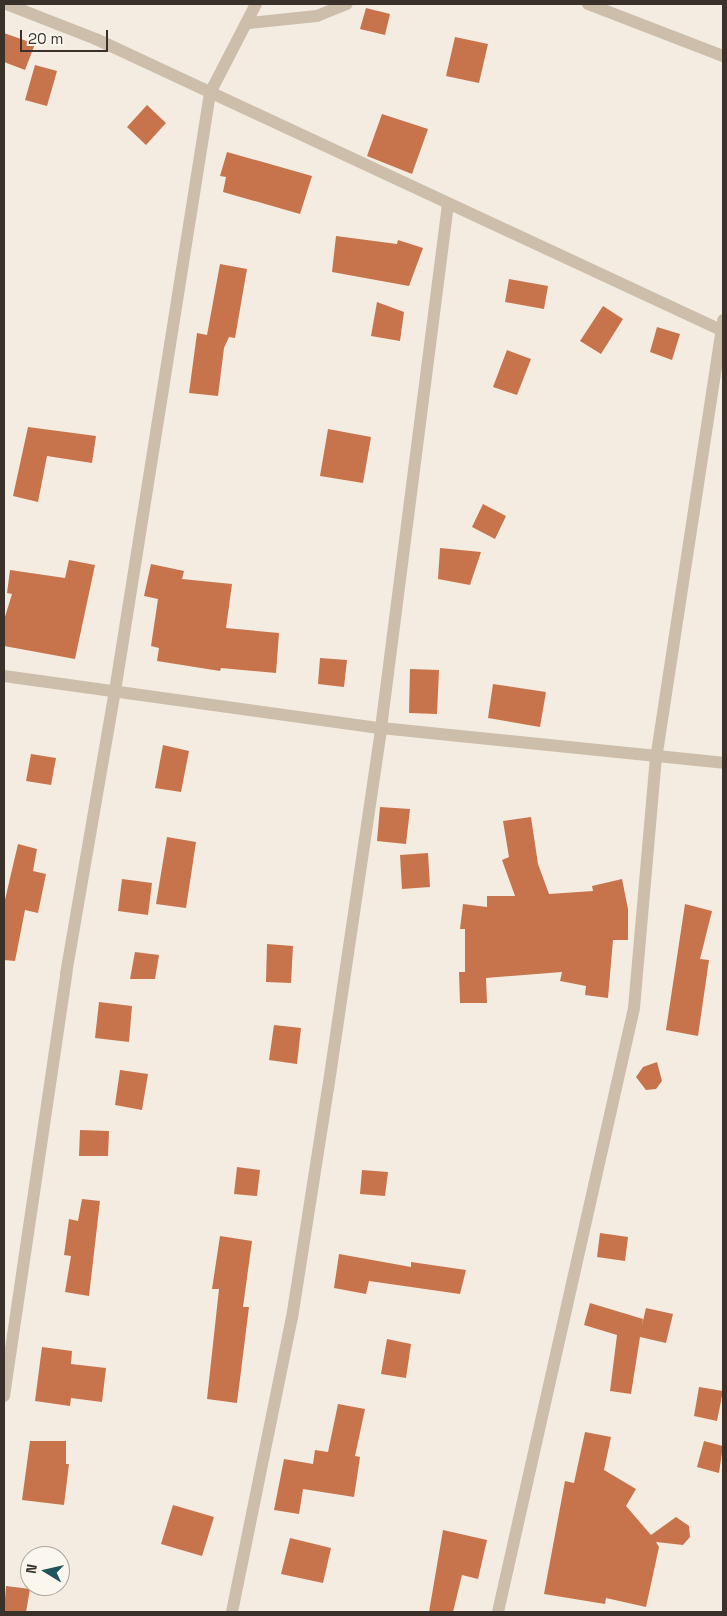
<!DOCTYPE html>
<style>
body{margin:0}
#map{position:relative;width:727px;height:1616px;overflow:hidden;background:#f4ece1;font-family:"Space Grotesk",sans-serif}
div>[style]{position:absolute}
.building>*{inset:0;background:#c7744c}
.street>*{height:12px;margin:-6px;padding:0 6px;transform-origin:6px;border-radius:6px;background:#cdbeac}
span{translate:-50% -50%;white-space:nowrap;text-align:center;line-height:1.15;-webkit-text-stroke:4px #fbf6ee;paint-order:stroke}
.frame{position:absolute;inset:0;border:5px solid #3b312b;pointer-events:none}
.north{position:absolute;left:20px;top:1546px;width:50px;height:50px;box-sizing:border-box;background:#fbf6ee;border:1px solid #aea7a0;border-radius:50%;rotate:279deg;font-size:14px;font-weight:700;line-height:20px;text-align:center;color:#3b312b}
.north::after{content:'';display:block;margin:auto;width:18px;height:22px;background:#20545d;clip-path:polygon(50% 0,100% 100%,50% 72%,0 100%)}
.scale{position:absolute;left:20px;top:30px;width:88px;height:22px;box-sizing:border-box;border:2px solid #3b312b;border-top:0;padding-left:6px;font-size:15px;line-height:18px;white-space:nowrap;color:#3b312b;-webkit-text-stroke:4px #fbf6ee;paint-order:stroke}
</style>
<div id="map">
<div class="building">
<div style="clip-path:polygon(366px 8px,390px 14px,385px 35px,360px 29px)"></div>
<div style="clip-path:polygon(4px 33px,35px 44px,25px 70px,4px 62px)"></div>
<div style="clip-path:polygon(455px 37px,488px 44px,479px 83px,446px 76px)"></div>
<div style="clip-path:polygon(35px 65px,57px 71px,47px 106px,25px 100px)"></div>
<div style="clip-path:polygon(147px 105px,166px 123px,146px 145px,127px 127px)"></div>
<div style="clip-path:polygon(382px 114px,428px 129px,412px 174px,367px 156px)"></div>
<div style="clip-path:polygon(227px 152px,312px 176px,300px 214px,223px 192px,226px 177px,220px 176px)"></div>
<div style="clip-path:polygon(336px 236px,397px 244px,398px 240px,423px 248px,409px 286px,332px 272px)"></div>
<div style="clip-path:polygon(220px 264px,247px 269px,235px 338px,229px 337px,224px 348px,218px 396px,189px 393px,197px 333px,207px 335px)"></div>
<div style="clip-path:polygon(509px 279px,548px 286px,544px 309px,505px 302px)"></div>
<div style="clip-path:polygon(377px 302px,404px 312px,400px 341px,371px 336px)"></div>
<div style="clip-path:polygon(603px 306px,623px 319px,601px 354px,580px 341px)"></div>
<div style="clip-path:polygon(657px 327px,680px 334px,672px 360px,650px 352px)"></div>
<div style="clip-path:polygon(507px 350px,531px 359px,517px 395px,493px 387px)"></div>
<div style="clip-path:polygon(28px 427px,96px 436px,92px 463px,47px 456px,38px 502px,13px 496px)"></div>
<div style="clip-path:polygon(328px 429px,371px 437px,363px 483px,320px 476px)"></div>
<div style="clip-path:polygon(483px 504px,506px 516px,495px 539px,472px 527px)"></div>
<div style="clip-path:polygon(440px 548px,481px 552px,470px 585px,438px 579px)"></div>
<div style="clip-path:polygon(69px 560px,95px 565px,75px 659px,4px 646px,4px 620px,12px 594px,7px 593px,10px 570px,65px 578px)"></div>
<div style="clip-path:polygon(151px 564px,184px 571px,182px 579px,232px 584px,226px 628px,279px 633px,276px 673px,221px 668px,220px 671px,157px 661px,159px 648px,151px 646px,158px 599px,144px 596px)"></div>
<div style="clip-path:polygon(320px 658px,347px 660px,344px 687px,318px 684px)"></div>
<div style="clip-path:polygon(410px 669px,439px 670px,437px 714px,409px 713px)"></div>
<div style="clip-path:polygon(493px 684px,546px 692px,540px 727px,488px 718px)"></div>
<div style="clip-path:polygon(163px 745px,189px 751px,181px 792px,155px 788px)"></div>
<div style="clip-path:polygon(31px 754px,56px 758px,51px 785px,26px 781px)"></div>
<div style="clip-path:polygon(380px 807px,410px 809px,406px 844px,377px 841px)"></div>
<div style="clip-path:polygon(531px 817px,538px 864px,549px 894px,593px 891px,592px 886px,622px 879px,628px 909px,628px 940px,613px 940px,608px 998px,585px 995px,586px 986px,560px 981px,562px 972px,486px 978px,487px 1003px,460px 1003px,459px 972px,465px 972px,465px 929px,460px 929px,463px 904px,487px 907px,487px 896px,515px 896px,502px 860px,509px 857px,503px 821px)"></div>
<div style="clip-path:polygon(167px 837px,196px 842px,186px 908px,156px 904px)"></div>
<div style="clip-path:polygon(18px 844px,37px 849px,33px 871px,46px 874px,38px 913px,25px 910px,15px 961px,4px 960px,4px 904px)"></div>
<div style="clip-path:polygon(428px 853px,430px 887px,402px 889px,400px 855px)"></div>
<div style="clip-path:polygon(122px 879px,152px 883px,148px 915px,118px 911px)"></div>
<div style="clip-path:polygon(685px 904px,712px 911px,700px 959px,709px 960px,698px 1036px,666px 1030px)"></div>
<div style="clip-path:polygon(267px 944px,293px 946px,291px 983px,266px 982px)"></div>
<div style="clip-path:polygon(135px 952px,159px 955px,155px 979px,130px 979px)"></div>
<div style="clip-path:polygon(99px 1002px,132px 1006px,129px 1042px,95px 1038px)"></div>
<div style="clip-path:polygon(274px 1025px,301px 1028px,297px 1064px,269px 1060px)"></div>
<div style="clip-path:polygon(657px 1062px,662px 1081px,656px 1089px,646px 1090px,636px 1077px,643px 1067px)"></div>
<div style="clip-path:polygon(120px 1070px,148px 1074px,142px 1110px,115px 1105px)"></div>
<div style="clip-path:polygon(80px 1130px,109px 1131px,108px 1156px,79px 1156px)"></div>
<div style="clip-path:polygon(237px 1167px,260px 1170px,257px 1196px,234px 1194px)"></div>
<div style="clip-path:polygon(362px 1170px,388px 1172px,385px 1196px,360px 1194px)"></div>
<div style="clip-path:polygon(82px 1199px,100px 1201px,89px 1296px,65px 1292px,71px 1256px,64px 1255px,69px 1219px,78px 1221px)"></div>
<div style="clip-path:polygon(600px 1233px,628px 1237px,625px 1261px,597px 1257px)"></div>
<div style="clip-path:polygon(220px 1236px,252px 1241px,243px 1307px,249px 1307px,237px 1403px,207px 1399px,219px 1289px,212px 1289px)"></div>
<div style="clip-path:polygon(339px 1254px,411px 1267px,411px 1262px,466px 1270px,460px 1294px,369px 1281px,366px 1294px,334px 1288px)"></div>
<div style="clip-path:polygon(590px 1303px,643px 1319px,642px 1325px,646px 1308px,673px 1314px,666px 1343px,640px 1337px,631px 1394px,610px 1391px,617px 1335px,584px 1325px)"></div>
<div style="clip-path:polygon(387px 1339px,411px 1344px,406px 1378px,381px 1374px)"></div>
<div style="clip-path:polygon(42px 1347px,72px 1351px,71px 1364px,106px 1368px,102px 1402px,71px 1398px,70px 1406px,35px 1401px)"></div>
<div style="clip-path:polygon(699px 1387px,723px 1391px,717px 1421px,694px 1416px)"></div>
<div style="clip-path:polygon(338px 1404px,365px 1409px,355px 1456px,360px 1457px,354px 1497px,303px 1489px,299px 1514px,274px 1510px,284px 1459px,313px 1464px,315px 1450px,328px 1452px)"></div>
<div style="clip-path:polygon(585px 1432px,611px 1437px,604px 1470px,636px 1489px,626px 1506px,651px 1535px,676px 1517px,689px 1526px,690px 1537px,683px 1545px,656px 1542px,659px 1547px,646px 1607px,606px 1598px,605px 1604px,544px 1594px,565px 1481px,574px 1483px)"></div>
<div style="clip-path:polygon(30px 1441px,66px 1441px,66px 1464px,69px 1464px,64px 1505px,22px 1500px)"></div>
<div style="clip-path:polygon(704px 1441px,723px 1446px,719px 1473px,697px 1467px)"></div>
<div style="clip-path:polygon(173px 1505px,214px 1517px,202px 1556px,161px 1544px)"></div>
<div style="clip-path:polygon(443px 1530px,487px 1540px,478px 1579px,462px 1575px,453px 1612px,429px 1612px)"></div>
<div style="clip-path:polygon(290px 1538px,331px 1548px,323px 1583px,281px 1574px)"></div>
<div style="clip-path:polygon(6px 1586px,30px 1589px,26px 1612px,4px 1612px)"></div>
</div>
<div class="street">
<div style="left:6px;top:4px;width:97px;rotate:21.3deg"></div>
<div style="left:96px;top:39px;width:692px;rotate:24.97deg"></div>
<div style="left:588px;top:4px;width:145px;rotate:21.1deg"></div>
<div style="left:249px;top:23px;width:68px;rotate:-5.9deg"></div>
<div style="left:317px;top:16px;width:32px;rotate:-22deg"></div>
<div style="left:4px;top:676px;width:381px;rotate:7.9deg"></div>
<div style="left:381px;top:728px;width:344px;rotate:5.8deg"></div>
<div style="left:4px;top:1396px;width:427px;rotate:-81.6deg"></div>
<div style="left:66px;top:974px;width:287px;rotate:-80.2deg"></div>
<div style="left:115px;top:691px;width:605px;rotate:-80.97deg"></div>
<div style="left:210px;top:93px;width:100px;rotate:-62.7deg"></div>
<div style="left:232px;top:1612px;width:300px;rotate:-78.5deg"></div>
<div style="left:292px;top:1318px;width:232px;rotate:-81.1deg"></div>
<div style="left:328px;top:1089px;width:365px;rotate:-81.6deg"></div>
<div style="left:381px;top:728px;width:528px;rotate:-82.71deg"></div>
<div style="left:498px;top:1612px;width:619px;rotate:-77.31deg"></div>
<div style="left:634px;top:1008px;width:250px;rotate:-85deg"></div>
<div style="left:656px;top:759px;width:444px;rotate:-81.3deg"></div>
</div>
<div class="frame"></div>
<div class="north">N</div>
<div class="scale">20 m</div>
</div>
